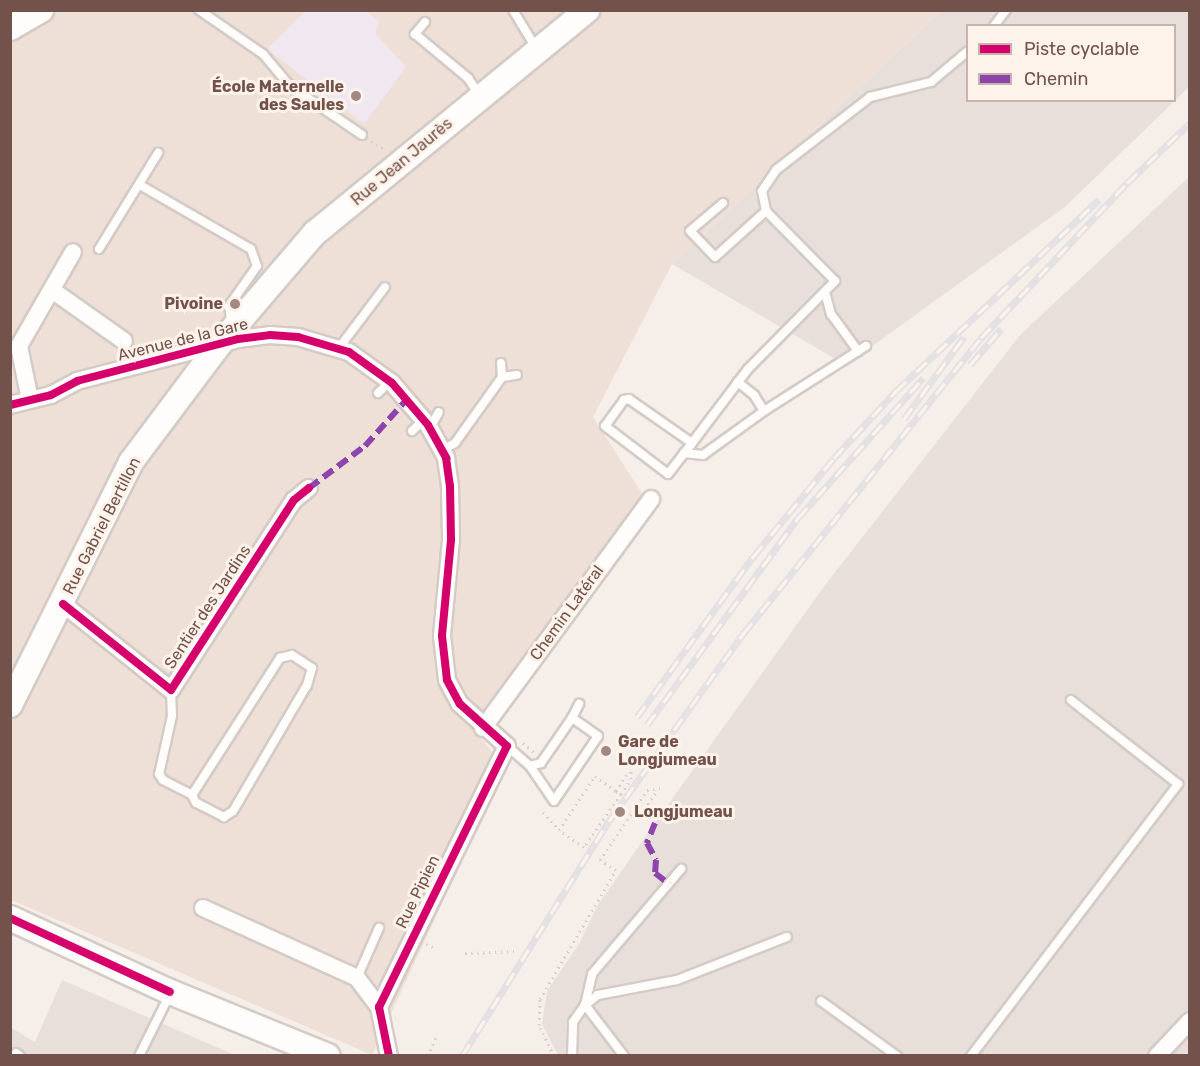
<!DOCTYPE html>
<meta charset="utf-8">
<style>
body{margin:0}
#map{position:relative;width:1200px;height:1066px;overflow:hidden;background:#f6efe9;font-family:Rubik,sans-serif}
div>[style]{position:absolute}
.residential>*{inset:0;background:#efe0d7}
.industrial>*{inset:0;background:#e8dfdb}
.education>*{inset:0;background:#f0e7f1}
.path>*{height:3px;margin-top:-1.5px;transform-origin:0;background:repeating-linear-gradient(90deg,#d7cdca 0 1.5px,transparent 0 6px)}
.roads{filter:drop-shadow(2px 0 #d4cbc6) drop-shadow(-2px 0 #d4cbc6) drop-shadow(0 2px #d4cbc6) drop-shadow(0 -2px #d4cbc6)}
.lane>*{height:8px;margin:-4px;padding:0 4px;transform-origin:4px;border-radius:4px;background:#fefdfc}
.street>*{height:16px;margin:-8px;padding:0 8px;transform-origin:8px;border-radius:8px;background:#fefdfc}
.secondary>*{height:24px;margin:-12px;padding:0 12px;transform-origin:12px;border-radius:12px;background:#fefdfc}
.rail>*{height:7px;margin-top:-3.5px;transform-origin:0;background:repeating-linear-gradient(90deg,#fef3ea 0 14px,#e3e1e4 0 28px);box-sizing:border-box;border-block:2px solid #e3e1e4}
.quiet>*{height:6px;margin-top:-3px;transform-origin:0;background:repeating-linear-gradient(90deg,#8e44ad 0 12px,transparent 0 18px)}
.cycleway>*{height:8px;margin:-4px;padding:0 4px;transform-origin:4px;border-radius:4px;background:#d6006c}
.dots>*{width:16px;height:16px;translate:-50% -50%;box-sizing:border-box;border:3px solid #fef3ea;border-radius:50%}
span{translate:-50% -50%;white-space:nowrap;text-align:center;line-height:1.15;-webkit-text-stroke:6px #fef3ea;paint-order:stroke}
.poi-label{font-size:16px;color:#73524b;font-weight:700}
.right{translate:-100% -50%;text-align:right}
.left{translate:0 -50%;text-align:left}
.street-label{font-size:16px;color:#73524b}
.frame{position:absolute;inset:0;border:12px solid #73524b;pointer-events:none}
.legend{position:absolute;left:966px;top:24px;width:210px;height:78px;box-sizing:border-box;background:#fef3ea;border:2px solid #c6b3aa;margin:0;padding:8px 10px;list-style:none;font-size:18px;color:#73524b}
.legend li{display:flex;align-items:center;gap:12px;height:30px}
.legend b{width:30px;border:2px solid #c6b3aa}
</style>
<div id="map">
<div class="residential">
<div style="clip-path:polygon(11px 11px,941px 11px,672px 264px,593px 417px,643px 495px,476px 732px,505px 767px,372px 1055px,11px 900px)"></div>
</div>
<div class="industrial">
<div style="clip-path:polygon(evenodd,941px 11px,1189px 11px,1189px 87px,1065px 207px,846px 365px,672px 264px,941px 11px,968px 26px,1174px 26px,1174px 100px,968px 100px,968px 26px)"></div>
<div style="clip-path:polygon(1189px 177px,1189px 1055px,558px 1055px,542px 1024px,547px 991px,579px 944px,598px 905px,655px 823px,825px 585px,1021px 334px)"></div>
<div style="clip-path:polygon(62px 980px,235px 1055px,11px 1055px,10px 1027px,35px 1042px)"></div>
</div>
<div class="education">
<div style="clip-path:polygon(306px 10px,367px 11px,379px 22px,375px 33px,406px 67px,364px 124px,267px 49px)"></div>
</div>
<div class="path">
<div style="left:371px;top:141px;width:17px;rotate:33deg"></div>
<div style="left:523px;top:743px;width:17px;rotate:40deg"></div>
<div style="left:616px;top:791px;width:6px;rotate:31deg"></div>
<div style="left:621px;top:794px;width:65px;rotate:124.9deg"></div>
<div style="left:584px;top:847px;width:30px;rotate:-146deg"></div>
<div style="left:559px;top:830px;width:65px;rotate:-56.3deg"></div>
<div style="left:595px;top:776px;width:26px;rotate:36deg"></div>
<div style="left:616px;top:791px;width:20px;rotate:-57deg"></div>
<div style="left:621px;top:794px;width:18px;rotate:-56deg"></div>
<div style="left:631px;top:779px;width:12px;rotate:-90deg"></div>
<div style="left:637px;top:805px;width:18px;rotate:-56deg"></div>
<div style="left:647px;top:790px;width:13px;rotate:-9deg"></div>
<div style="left:543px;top:812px;width:24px;rotate:48deg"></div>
<div style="left:648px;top:818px;width:9px;rotate:36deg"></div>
<div style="left:426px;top:944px;width:10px;rotate:24deg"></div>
<div style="left:465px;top:953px;width:51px;rotate:-2.2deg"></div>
<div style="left:428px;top:1056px;width:21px;rotate:-67deg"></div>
<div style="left:554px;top:1056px;width:34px;rotate:-116deg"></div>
<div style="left:539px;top:1025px;width:26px;rotate:-88deg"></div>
<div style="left:540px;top:999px;width:150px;rotate:-59.5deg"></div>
<div style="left:616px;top:870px;width:19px;rotate:-148deg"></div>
<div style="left:600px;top:860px;width:66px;rotate:-56.1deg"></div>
<div style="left:637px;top:805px;width:8px;rotate:30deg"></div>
<div style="left:644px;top:809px;width:20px;rotate:-53deg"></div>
</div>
<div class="roads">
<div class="lane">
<div style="left:199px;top:10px;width:78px;rotate:34.5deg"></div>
<div style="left:263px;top:54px;width:42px;rotate:49.8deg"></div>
<div style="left:290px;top:86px;width:87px;rotate:34.2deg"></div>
<div style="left:513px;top:10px;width:44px;rotate:58.8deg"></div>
<div style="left:425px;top:22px;width:16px;rotate:130deg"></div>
<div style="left:415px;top:34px;width:69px;rotate:39.7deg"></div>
<div style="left:468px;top:78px;width:20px;rotate:57deg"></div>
<div style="left:994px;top:26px;width:20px;rotate:-53deg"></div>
<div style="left:140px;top:185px;width:128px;rotate:30deg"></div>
<div style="left:251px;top:249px;width:18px;rotate:71deg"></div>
<div style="left:257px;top:266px;width:49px;rotate:125deg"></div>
<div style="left:229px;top:306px;width:19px;rotate:81deg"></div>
<div style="left:723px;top:203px;width:43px;rotate:139.7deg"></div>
<div style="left:690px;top:231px;width:36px;rotate:46deg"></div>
<div style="left:715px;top:257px;width:69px;rotate:-42deg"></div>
<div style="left:99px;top:249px;width:113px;rotate:-58.4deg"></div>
<div style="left:825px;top:292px;width:23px;rotate:75deg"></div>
<div style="left:831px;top:314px;width:46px;rotate:53.9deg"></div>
<div style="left:339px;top:348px;width:76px;rotate:-53deg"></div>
<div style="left:501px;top:363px;width:14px;rotate:86deg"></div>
<div style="left:502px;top:377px;width:15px;rotate:-8deg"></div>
<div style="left:378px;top:393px;width:16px;rotate:-43deg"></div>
<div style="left:764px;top:411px;width:121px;rotate:-32.5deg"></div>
<div style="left:430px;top:428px;width:18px;rotate:-61deg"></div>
<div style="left:412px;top:431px;width:16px;rotate:-43deg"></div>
<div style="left:692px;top:443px;width:77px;rotate:-145.1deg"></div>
<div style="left:629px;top:399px;width:5px;rotate:169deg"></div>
<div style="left:624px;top:400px;width:32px;rotate:126deg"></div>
<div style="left:605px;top:426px;width:79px;rotate:37.3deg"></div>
<div style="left:668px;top:474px;width:39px;rotate:-52deg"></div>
<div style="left:692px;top:443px;width:93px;rotate:-52.9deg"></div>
<div style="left:748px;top:369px;width:124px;rotate:-45.3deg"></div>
<div style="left:835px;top:281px;width:98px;rotate:-134.6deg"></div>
<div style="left:766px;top:211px;width:20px;rotate:-101deg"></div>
<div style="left:762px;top:191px;width:25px;rotate:-56deg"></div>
<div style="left:776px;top:170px;width:119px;rotate:-37.8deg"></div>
<div style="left:870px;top:97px;width:63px;rotate:-13.8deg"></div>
<div style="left:931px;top:82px;width:48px;rotate:-40deg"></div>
<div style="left:442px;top:450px;width:15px;rotate:-28deg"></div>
<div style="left:455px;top:443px;width:81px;rotate:-54.5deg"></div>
<div style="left:684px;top:453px;width:19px;rotate:6deg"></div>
<div style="left:703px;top:455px;width:75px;rotate:-35.8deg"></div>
<div style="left:764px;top:411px;width:19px;rotate:-122deg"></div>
<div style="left:754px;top:395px;width:21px;rotate:-141deg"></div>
<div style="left:171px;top:690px;width:26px;rotate:88deg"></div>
<div style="left:172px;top:716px;width:59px;rotate:102.6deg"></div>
<div style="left:159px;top:774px;width:7px;rotate:56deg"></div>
<div style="left:163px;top:780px;width:33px;rotate:27deg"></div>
<div style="left:192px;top:795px;width:163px;rotate:-57.3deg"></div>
<div style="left:280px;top:658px;width:12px;rotate:-14deg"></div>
<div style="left:292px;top:655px;width:24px;rotate:33deg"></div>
<div style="left:312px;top:668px;width:18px;rotate:106deg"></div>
<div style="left:307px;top:685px;width:146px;rotate:120.4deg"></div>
<div style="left:233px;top:811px;width:11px;rotate:146deg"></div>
<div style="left:224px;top:817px;width:31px;rotate:-153deg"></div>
<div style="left:196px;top:803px;width:9px;rotate:-117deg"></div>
<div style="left:572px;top:718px;width:16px;rotate:-63deg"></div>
<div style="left:507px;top:746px;width:30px;rotate:41deg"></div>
<div style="left:530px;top:766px;width:42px;rotate:55.6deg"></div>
<div style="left:554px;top:801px;width:78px;rotate:-55.9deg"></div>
<div style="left:598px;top:736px;width:32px;rotate:-145deg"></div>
<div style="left:572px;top:718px;width:55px;rotate:124.6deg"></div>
<div style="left:541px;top:763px;width:11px;rotate:165deg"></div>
<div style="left:357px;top:978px;width:55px;rotate:-66.3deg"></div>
<div style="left:821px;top:1001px;width:94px;rotate:35.9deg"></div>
<div style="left:16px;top:1053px;width:5px;rotate:37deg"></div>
<div style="left:139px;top:1056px;width:69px;rotate:-63.4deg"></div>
<div style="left:572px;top:1056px;width:34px;rotate:-88deg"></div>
<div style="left:573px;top:1022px;width:21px;rotate:-55deg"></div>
<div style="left:585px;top:1005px;width:32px;rotate:-77deg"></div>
<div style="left:592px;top:974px;width:138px;rotate:-49.7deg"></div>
<div style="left:624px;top:1056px;width:64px;rotate:-127.4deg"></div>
<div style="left:585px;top:1005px;width:16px;rotate:-38deg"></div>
<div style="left:598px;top:995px;width:80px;rotate:-10.8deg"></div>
<div style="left:677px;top:980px;width:118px;rotate:-21.4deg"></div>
<div style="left:971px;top:1056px;width:342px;rotate:-52.7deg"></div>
<div style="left:1178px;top:784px;width:136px;rotate:-141.9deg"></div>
</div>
<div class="street">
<div style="left:52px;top:290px;width:88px;rotate:35.3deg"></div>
<div style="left:30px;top:400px;width:55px;rotate:-101.5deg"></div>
<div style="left:19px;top:346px;width:108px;rotate:-60.1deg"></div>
<div style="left:10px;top:405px;width:42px;rotate:-13.7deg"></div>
<div style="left:51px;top:395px;width:30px;rotate:-28deg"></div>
<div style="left:77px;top:381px;width:166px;rotate:-14.6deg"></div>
<div style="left:238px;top:339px;width:32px;rotate:-7deg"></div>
<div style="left:270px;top:335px;width:28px;rotate:4deg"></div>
<div style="left:298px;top:337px;width:53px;rotate:16.4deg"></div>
<div style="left:349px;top:352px;width:53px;rotate:35.8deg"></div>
<div style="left:392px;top:383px;width:55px;rotate:49.4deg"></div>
<div style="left:428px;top:425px;width:38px;rotate:61deg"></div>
<div style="left:446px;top:458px;width:28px;rotate:82deg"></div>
<div style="left:450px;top:486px;width:54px;rotate:88.9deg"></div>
<div style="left:451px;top:540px;width:96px;rotate:95.4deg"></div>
<div style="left:442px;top:636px;width:44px;rotate:83.5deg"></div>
<div style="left:447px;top:680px;width:27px;rotate:62deg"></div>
<div style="left:460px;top:704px;width:63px;rotate:41.8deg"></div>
<div style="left:507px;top:746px;width:291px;rotate:116.1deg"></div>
<div style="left:379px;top:1007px;width:50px;rotate:78.5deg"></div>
<div style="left:63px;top:604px;width:138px;rotate:38.5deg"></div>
<div style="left:171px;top:690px;width:226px;rotate:-57.1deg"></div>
<div style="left:294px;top:500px;width:19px;rotate:-39deg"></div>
<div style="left:483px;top:728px;width:284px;rotate:-53.7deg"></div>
<div style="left:203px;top:908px;width:169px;rotate:24.4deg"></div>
<div style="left:357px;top:978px;width:36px;rotate:53deg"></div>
<div style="left:1157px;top:1056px;width:48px;rotate:-46.7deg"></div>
</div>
<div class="secondary">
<div style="left:10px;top:28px;width:36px;rotate:-30deg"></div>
<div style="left:10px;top:705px;width:271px;rotate:-63.5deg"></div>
<div style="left:131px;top:462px;width:145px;rotate:-53.1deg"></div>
<div style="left:218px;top:346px;width:149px;rotate:-49.4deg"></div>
<div style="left:315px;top:233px;width:352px;rotate:-39.3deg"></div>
<div style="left:10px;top:918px;width:176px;rotate:24.8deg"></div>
<div style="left:170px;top:992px;width:170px;rotate:22.1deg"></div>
</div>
</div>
<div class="rail">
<div style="left:970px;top:365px;width:48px;rotate:-49.3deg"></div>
<div style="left:904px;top:419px;width:102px;rotate:-53.8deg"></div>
<div style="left:637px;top:717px;width:198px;rotate:-54.1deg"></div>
<div style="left:753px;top:557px;width:128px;rotate:-50.7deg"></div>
<div style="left:834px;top:458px;width:91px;rotate:-47.2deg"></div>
<div style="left:896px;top:391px;width:279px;rotate:-43.3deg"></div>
<div style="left:647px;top:725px;width:256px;rotate:-53.9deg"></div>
<div style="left:798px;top:518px;width:188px;rotate:-48.2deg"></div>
<div style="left:462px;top:1056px;width:277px;rotate:-58deg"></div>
<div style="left:609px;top:821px;width:230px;rotate:-54.4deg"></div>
<div style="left:743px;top:634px;width:380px;rotate:-51.2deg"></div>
<div style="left:981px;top:338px;width:213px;rotate:-46.7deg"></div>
<div style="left:1127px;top:183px;width:87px;rotate:-43.6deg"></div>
</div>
<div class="quiet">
<div style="left:309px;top:488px;width:70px;rotate:-36.9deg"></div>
<div style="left:365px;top:446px;width:64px;rotate:-48.1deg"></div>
<div style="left:655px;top:823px;width:22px;rotate:112deg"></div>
<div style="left:647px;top:843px;width:19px;rotate:62deg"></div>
<div style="left:656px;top:860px;width:13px;rotate:94deg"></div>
<div style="left:655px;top:873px;width:18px;rotate:38deg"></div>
</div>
<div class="cycleway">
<div style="left:10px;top:405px;width:42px;rotate:-13.7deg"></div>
<div style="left:51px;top:395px;width:30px;rotate:-28deg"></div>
<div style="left:77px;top:381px;width:166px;rotate:-14.6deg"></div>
<div style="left:238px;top:339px;width:32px;rotate:-7deg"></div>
<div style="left:270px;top:335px;width:28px;rotate:4deg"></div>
<div style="left:298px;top:337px;width:53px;rotate:16.4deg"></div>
<div style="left:349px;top:352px;width:53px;rotate:35.8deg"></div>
<div style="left:392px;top:383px;width:55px;rotate:49.4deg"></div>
<div style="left:428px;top:425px;width:38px;rotate:61deg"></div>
<div style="left:446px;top:458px;width:28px;rotate:82deg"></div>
<div style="left:450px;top:486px;width:54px;rotate:88.9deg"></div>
<div style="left:451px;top:540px;width:96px;rotate:95.4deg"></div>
<div style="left:442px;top:636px;width:44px;rotate:83.5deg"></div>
<div style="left:447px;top:680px;width:27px;rotate:62deg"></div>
<div style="left:460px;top:704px;width:63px;rotate:41.8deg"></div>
<div style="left:507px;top:746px;width:291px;rotate:116.1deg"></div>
<div style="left:379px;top:1007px;width:50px;rotate:78.5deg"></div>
<div style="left:63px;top:604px;width:138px;rotate:38.5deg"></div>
<div style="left:171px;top:690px;width:226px;rotate:-57.1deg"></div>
<div style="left:294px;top:500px;width:19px;rotate:-39deg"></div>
<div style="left:10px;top:918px;width:176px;rotate:24.8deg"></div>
</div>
<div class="dots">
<div style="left:356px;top:96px;background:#a18982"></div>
<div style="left:235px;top:304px;background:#a18982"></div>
<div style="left:606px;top:751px;background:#a18982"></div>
<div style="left:620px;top:812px;background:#a18982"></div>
</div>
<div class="poi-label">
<span class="right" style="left:344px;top:96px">École Maternelle<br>des Saules</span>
<span class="right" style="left:223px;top:304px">Pivoine</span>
<span class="left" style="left:618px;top:751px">Gare de<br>Longjumeau</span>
<span class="left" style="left:634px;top:812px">Longjumeau</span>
</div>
<div class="street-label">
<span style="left:402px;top:162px;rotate:-40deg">Rue Jean Jaurès</span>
<span style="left:183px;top:340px;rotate:-14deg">Avenue de la Gare</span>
<span style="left:102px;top:526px;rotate:-63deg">Rue Gabriel Bertillon</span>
<span style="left:208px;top:607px;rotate:-57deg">Sentier des Jardins</span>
<span style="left:567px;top:613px;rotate:-54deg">Chemin Latéral</span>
<span style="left:418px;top:892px;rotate:-64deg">Rue Pipien</span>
</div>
<div class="frame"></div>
<ul class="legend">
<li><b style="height:8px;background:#d6006c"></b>Piste cyclable</li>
<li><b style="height:8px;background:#8e44ad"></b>Chemin</li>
</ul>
</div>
